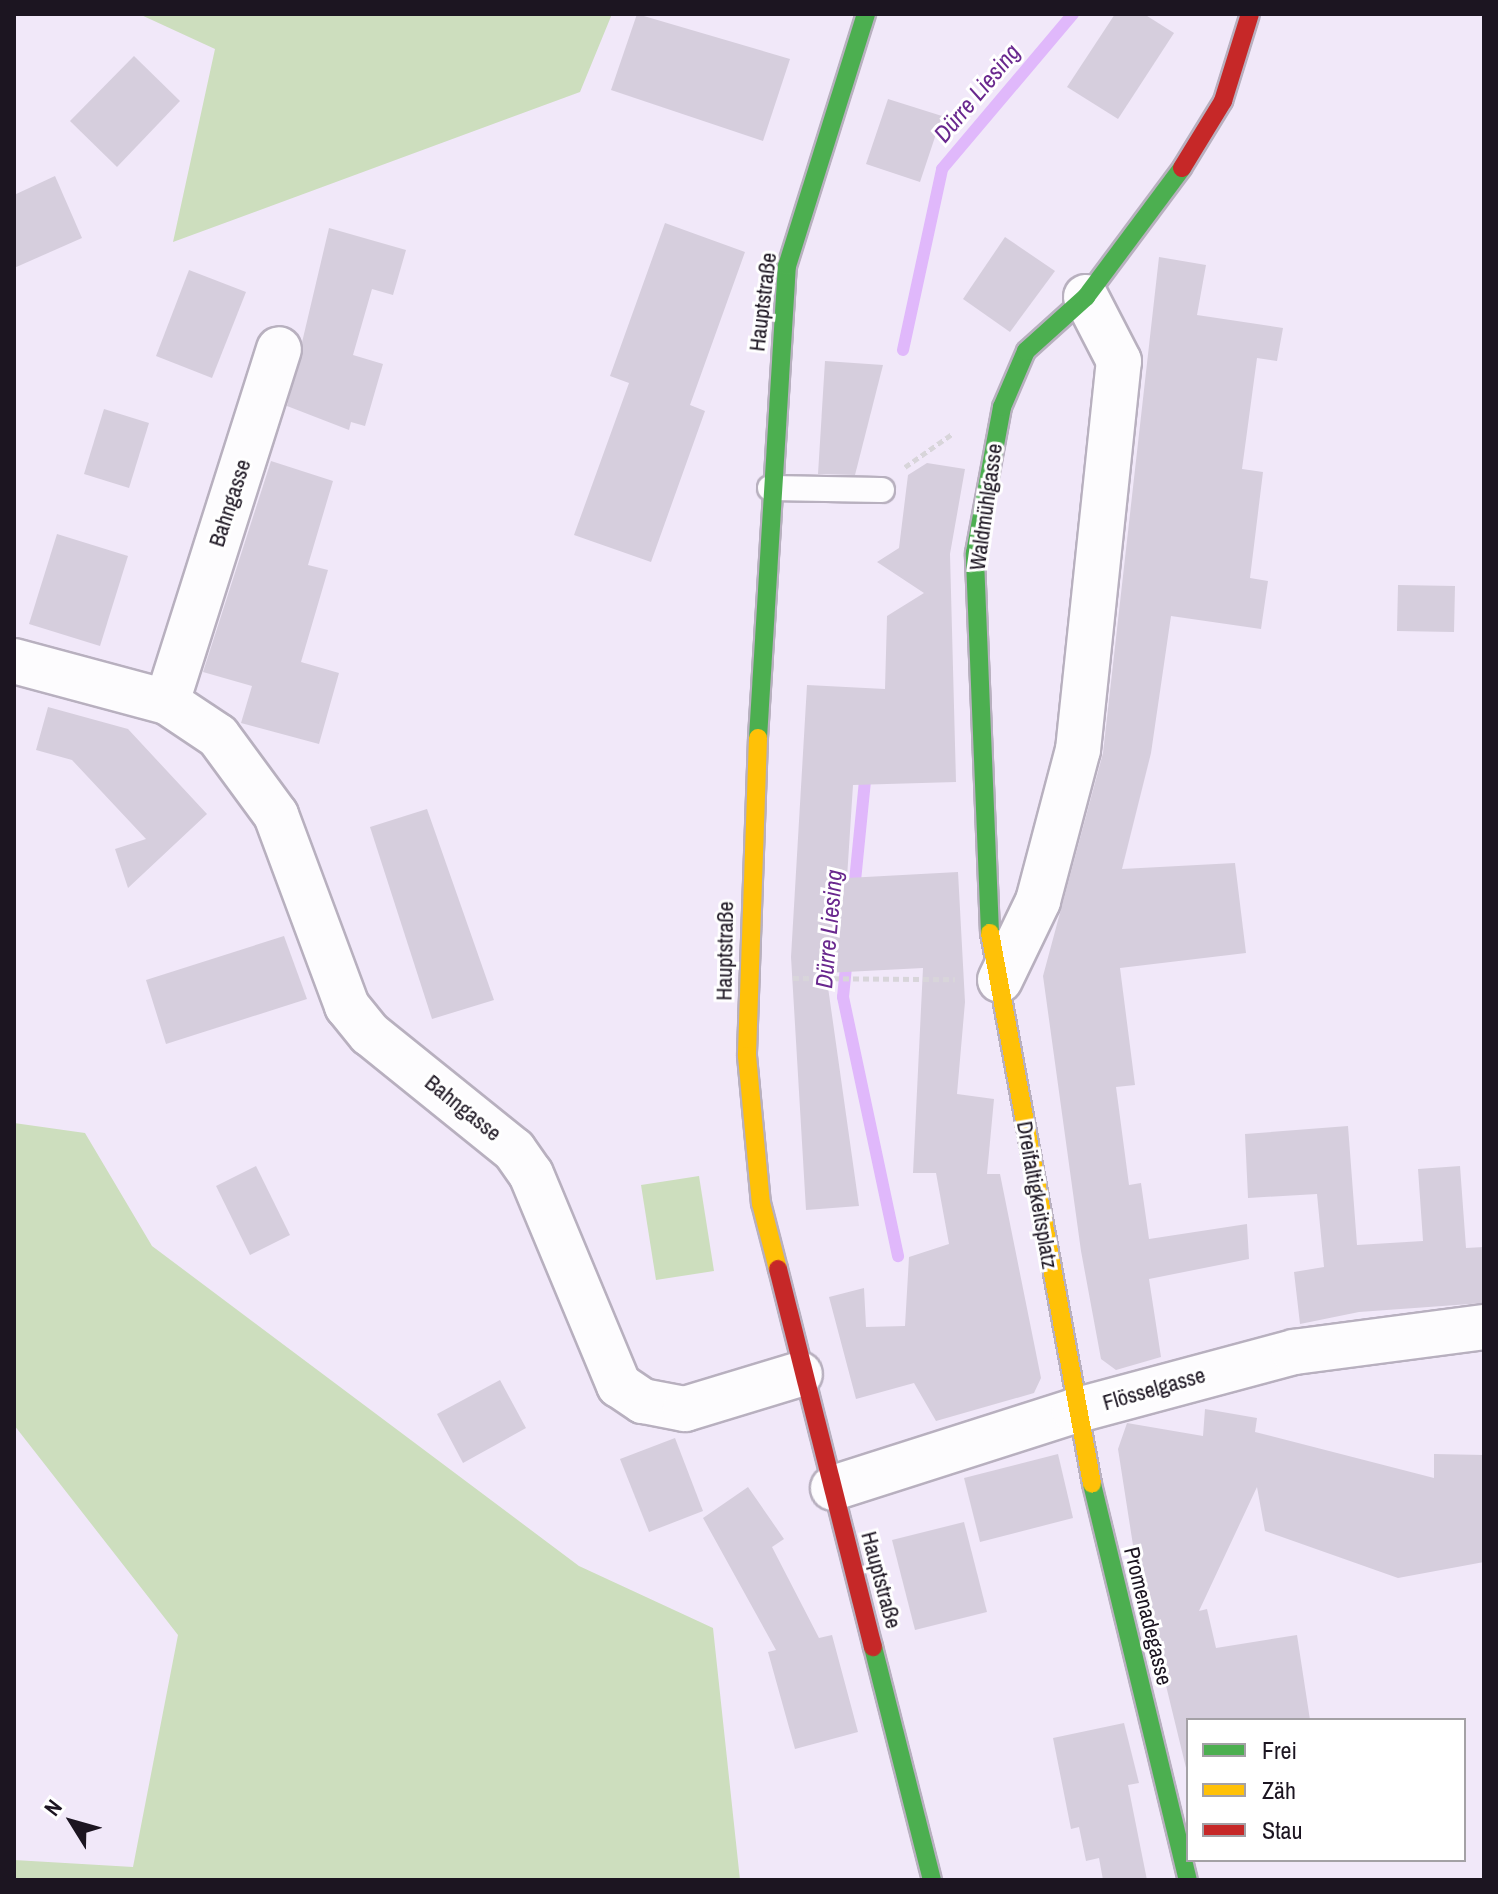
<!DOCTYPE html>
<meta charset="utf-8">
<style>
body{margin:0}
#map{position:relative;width:1498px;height:1894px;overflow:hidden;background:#f1e8f9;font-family:"Archivo Narrow",sans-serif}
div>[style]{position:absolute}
.green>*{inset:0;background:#cddebe}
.stream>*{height:12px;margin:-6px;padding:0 6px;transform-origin:6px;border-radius:6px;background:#e0b8fb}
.building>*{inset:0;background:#d6cedd}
.path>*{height:5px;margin-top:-2.5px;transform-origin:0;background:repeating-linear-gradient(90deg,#d8d5da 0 6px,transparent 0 10px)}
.roads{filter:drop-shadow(2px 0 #b8b0bf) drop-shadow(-2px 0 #b8b0bf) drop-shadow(0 2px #b8b0bf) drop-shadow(0 -2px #b8b0bf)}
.lane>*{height:24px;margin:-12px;padding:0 12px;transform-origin:12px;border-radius:12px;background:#fdfcfe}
.street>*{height:44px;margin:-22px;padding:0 22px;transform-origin:22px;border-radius:22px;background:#fdfcfe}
.fast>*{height:18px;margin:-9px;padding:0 9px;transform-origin:9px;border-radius:9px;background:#4caf50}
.slow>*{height:18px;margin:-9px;padding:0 9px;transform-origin:9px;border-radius:9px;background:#ffc107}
.jam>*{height:18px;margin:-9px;padding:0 9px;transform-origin:9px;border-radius:9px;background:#c62828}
span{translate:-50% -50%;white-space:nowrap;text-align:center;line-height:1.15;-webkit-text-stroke:6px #fff;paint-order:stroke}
.street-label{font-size:22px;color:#1c1521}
.water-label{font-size:24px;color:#69288e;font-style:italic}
.frame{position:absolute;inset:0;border:16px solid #1c1521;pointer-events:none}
.legend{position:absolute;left:1186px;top:1718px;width:280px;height:144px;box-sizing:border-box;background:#fff;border:2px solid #a4a1a6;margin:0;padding:10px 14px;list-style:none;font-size:24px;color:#1c1521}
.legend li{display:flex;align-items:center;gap:16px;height:40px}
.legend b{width:40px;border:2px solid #a4a1a6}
.north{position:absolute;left:32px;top:1782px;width:80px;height:80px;-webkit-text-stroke:6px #fff;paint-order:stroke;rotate:307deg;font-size:22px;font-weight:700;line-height:32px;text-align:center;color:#1c1521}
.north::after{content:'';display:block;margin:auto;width:28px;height:36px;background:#1c1521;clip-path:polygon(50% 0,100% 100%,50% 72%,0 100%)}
</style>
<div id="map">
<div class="green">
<div style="clip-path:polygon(139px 14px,612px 14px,580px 92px,173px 242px,215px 49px)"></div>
<div style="clip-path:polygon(14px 1123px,85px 1133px,152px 1246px,579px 1566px,713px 1628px,740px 1880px,14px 1880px,14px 1860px,133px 1867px,178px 1635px,14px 1425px)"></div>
<div style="clip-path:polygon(699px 1176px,714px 1271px,656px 1280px,641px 1185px)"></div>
</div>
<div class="stream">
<div style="left:903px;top:350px;width:185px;rotate:-77.8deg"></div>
<div style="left:942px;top:169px;width:203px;rotate:-49.8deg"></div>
<div style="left:854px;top:891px;width:122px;rotate:-84.3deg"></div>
<div style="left:847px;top:957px;width:40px;rotate:95.7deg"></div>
<div style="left:843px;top:997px;width:265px;rotate:78deg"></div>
</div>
<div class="building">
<div style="clip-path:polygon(637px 14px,790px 59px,763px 141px,611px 90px)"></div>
<div style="clip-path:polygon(1115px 14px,1144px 14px,1174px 33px,1118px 119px,1067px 87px)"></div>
<div style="clip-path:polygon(134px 56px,180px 101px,117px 167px,70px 121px)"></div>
<div style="clip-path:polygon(888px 99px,942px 116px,920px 182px,866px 164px)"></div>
<div style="clip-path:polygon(55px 176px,82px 238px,14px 268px,14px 195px)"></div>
<div style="clip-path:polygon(665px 223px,745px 252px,690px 405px,705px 411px,651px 562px,574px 535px,629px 383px,610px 376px)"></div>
<div style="clip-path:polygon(329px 228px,406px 250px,393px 295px,372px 289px,353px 355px,383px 364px,365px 426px,351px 422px,349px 430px,287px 406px)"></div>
<div style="clip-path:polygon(1005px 237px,1055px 271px,1010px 332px,963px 299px)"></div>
<div style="clip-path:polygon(1159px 257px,1206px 265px,1197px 315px,1283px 328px,1277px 361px,1257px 358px,1242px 469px,1263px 472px,1250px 578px,1268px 581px,1261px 629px,1171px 616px,1151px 753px,1122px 869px,1235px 863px,1246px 953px,1120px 968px,1135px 1085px,1116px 1087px,1129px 1185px,1141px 1183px,1149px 1239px,1247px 1224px,1249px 1259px,1149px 1279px,1161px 1357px,1116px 1370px,1101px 1359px,1081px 1251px,1043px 976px,1103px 753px)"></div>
<div style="clip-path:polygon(189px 270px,246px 292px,212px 378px,156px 356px)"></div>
<div style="clip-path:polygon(825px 361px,883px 365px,855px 475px,818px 474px)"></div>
<div style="clip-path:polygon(104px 409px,149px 423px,129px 488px,84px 474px)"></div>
<div style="clip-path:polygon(271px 461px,333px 481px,308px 565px,328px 570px,301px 662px,339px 673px,319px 744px,241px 723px,252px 686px,203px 672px)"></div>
<div style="clip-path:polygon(927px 463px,965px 469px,950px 554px,956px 782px,853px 785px,847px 878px,958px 872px,965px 1002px,957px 1094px,994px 1099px,987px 1174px,1000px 1174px,1041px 1378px,1034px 1393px,936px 1421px,914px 1383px,856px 1399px,829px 1297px,864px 1288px,866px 1327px,905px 1326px,909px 1257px,949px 1244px,936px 1173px,913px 1173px,923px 968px,826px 973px,859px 1206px,806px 1210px,791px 957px,807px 685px,885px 689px,887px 616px,924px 593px,877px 562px,899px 548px,908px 475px)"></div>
<div style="clip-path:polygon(57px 534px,128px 556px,100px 646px,29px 624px)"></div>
<div style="clip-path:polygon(1398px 585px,1455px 586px,1454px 632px,1397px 631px)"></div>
<div style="clip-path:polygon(48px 707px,128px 729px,207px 814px,128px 888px,115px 849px,146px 839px,72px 760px,36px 750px)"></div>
<div style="clip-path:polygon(427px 809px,494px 1000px,432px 1019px,370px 827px)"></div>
<div style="clip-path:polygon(284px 936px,307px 999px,166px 1044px,146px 980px)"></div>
<div style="clip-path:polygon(1348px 1126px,1357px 1245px,1423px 1241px,1418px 1169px,1460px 1166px,1466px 1248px,1484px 1247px,1484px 1303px,1359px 1312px,1300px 1324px,1294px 1272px,1324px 1267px,1317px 1194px,1248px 1198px,1245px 1134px)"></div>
<div style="clip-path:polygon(256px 1166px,290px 1235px,250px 1255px,216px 1186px)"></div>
<div style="clip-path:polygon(500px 1380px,526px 1428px,463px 1463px,437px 1414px)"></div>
<div style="clip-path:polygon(1205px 1409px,1257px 1418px,1255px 1432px,1434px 1478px,1434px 1454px,1484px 1455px,1484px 1562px,1398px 1578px,1265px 1531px,1257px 1487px,1199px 1611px,1207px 1609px,1216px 1648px,1297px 1635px,1310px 1720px,1188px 1720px,1187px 1772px,1135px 1558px,1118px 1449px,1127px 1423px,1203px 1436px)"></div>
<div style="clip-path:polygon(675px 1438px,703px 1511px,649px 1532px,620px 1459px)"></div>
<div style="clip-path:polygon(1058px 1454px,1073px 1518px,980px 1542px,964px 1478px)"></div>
<div style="clip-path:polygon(748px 1487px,784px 1539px,772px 1547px,819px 1638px,832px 1635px,858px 1732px,795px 1749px,768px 1652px,776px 1650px,703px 1518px)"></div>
<div style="clip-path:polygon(964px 1522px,987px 1612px,915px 1630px,892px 1540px)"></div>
<div style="clip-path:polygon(1124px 1723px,1139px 1783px,1128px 1785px,1147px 1880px,1103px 1880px,1099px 1858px,1086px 1861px,1079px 1827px,1071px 1829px,1053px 1738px)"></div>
</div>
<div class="path">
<div style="left:905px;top:467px;width:57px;rotate:-35.1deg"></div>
<div style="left:793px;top:978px;width:162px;rotate:0.4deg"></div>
</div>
<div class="roads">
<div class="lane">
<div style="left:770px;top:488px;width:112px;rotate:1deg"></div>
</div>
<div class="street">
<div style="left:14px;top:661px;width:158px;rotate:15deg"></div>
<div style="left:167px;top:702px;width:61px;rotate:33.7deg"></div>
<div style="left:218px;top:736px;width:98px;rotate:53.7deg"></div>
<div style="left:276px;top:815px;width:204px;rotate:69.6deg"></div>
<div style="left:347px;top:1006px;width:36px;rotate:51deg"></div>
<div style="left:370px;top:1034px;width:185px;rotate:38.9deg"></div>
<div style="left:514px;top:1150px;width:29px;rotate:55deg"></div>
<div style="left:531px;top:1174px;width:229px;rotate:67.4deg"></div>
<div style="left:619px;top:1385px;width:29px;rotate:34deg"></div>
<div style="left:643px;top:1401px;width:43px;rotate:10.8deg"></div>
<div style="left:685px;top:1409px;width:120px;rotate:-16.9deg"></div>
<div style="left:167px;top:702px;width:370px;rotate:-72.4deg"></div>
<div style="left:1000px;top:980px;width:88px;rotate:-64.3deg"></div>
<div style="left:1038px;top:901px;width:156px;rotate:-75.2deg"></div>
<div style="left:1078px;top:750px;width:391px;rotate:-84deg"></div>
<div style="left:1119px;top:361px;width:72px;rotate:-117.3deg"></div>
<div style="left:833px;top:1488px;width:253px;rotate:-17.7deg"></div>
<div style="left:1074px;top:1411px;width:228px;rotate:-15deg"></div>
<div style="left:1294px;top:1352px;width:192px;rotate:-7.5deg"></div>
</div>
<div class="fast">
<div style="left:758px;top:738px;width:473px;rotate:-86.5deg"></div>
<div style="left:787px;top:266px;width:264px;rotate:-72.6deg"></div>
<div style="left:990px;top:933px;width:380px;rotate:-92.3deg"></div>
<div style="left:975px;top:553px;width:148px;rotate:-79.5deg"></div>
<div style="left:1002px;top:407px;width:61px;rotate:-66.8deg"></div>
<div style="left:1026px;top:351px;width:81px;rotate:-42deg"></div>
<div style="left:1086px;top:297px;width:161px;rotate:-53.3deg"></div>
<div style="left:1092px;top:1484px;width:407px;rotate:76.4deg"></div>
<div style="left:873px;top:1647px;width:240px;rotate:75.8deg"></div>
</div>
<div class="slow">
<div style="left:758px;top:738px;width:318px;rotate:92deg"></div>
<div style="left:747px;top:1056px;width:148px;rotate:84.6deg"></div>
<div style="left:761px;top:1203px;width:68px;rotate:75.6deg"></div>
<div style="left:990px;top:933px;width:560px;rotate:79.51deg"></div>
</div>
<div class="jam">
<div style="left:1182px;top:168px;width:79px;rotate:-58.5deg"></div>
<div style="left:1223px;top:101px;width:91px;rotate:-72.8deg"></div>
<div style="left:778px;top:1269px;width:390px;rotate:75.9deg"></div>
</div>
</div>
<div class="street-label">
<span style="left:763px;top:302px;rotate:-83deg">Hauptstraße</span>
<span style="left:230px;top:503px;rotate:-72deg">Bahngasse</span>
<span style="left:986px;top:507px;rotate:-82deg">Waldmühlgasse</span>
<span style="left:725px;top:951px;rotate:-89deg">Hauptstraße</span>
<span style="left:463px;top:1108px;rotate:39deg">Bahngasse</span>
<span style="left:1037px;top:1195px;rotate:80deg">Dreifaltigkeitsplatz</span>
<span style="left:1154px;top:1389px;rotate:-16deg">Flösselgasse</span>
<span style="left:881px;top:1580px;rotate:75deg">Hauptstraße</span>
<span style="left:1148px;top:1616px;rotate:76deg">Promenadegasse</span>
</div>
<div class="water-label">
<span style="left:977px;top:93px;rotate:-50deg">Dürre Liesing</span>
<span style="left:829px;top:929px;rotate:-85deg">Dürre Liesing</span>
</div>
<div class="frame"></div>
<ul class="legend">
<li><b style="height:10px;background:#4caf50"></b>Frei</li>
<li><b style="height:10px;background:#ffc107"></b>Zäh</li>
<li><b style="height:10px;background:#c62828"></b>Stau</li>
</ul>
<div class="north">N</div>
</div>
